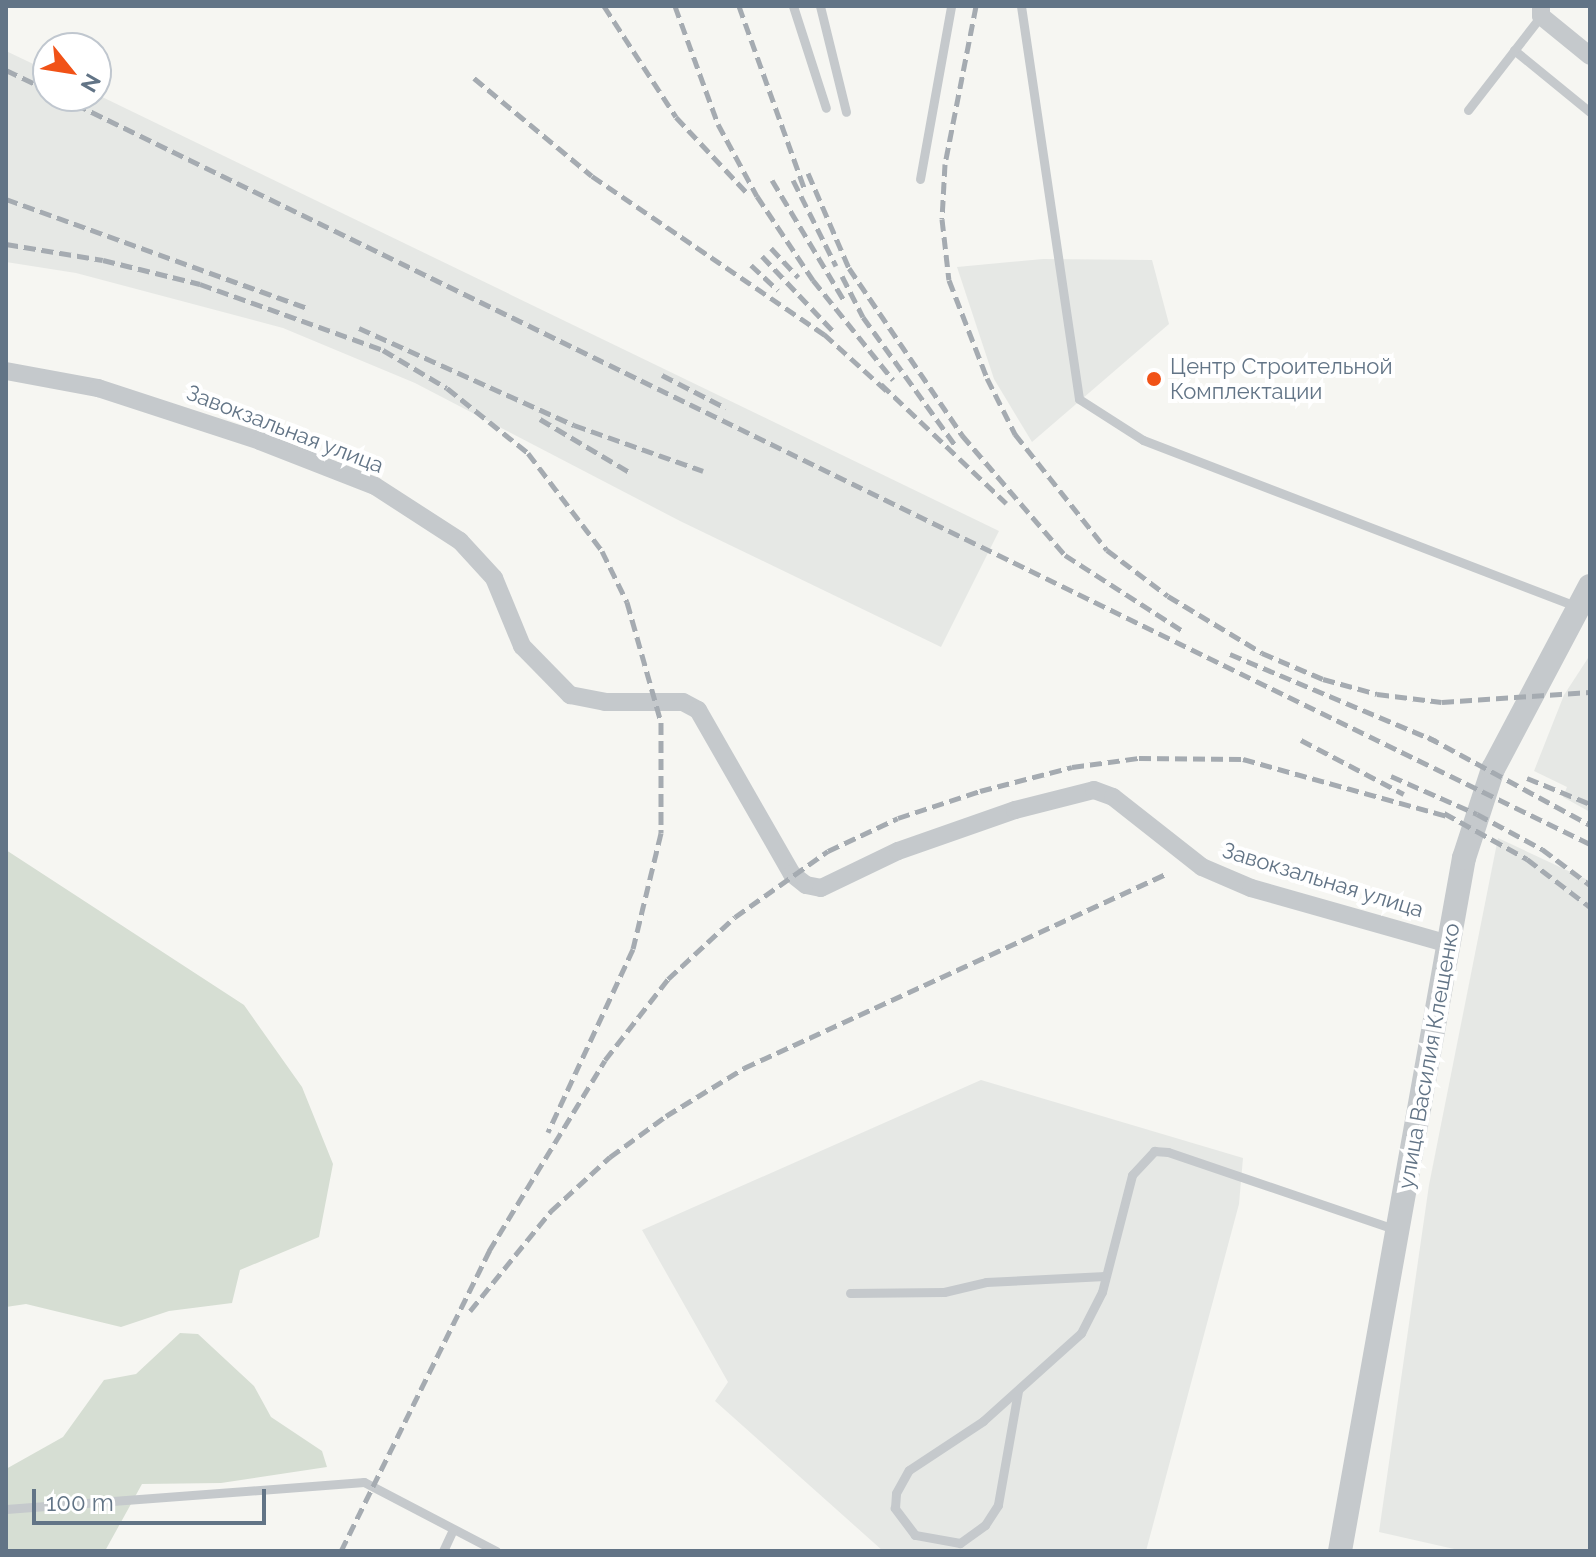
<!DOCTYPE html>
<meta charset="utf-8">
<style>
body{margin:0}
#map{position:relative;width:1596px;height:1557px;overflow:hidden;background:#f6f6f2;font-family:Raleway,sans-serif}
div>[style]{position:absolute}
.built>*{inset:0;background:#e6e8e5}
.green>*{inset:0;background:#d6ded3}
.service>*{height:9px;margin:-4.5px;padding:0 4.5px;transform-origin:4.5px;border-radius:4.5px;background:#c5c9cc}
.minor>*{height:18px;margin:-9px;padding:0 9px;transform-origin:9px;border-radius:9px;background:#c5c9cc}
.tertiary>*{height:24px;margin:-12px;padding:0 12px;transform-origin:12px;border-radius:12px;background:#c5c9cc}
.rail>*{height:5px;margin-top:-2.5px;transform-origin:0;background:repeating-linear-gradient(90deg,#a5abb1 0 12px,transparent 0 18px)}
.dots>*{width:22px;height:22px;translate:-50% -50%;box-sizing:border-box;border:4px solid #fff;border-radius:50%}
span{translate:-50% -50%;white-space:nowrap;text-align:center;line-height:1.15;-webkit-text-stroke:8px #fff;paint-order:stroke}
.poi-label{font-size:22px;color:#627486}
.left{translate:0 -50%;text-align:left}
.street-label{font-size:22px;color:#627486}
.frame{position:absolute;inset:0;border:8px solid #627486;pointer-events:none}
.north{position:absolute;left:32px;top:32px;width:80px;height:80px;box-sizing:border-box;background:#fff;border:2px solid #c0c7cf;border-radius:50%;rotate:120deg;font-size:22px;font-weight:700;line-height:32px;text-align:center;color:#627486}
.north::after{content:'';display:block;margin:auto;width:28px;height:36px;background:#f15217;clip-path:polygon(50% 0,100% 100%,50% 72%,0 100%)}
.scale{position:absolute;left:32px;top:1489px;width:234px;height:36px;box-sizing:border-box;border:4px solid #627486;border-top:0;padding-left:10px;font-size:24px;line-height:28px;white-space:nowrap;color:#627486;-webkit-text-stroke:6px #fff;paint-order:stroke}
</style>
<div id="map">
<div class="built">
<div style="clip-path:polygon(6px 51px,48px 71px,48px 96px,96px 94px,999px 531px,941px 647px,680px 521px,415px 383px,283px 328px,76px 273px,6px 262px)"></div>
<div style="clip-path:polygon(1043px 259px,1152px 260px,1169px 324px,1032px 442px,994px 379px,957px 267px)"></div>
<div style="clip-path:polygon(1590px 655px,1590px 812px,1563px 797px,1567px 787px,1534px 771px,1564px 695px)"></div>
<div style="clip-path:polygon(1498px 838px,1590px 881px,1590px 1551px,1463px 1551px,1379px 1532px,1429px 1185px)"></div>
<div style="clip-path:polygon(981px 1080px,1243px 1158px,1239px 1204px,1146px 1551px,883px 1551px,715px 1401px,728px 1382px,642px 1230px)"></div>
</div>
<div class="green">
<div style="clip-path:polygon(6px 850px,244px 1005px,302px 1087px,333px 1164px,319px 1237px,240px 1270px,232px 1303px,169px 1311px,121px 1327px,26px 1304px,6px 1307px)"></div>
<div style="clip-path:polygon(180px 1333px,198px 1334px,254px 1386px,271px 1417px,322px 1451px,327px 1467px,221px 1483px,142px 1484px,105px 1551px,6px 1551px,6px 1469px,63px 1437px,104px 1380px,136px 1374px)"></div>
</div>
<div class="service">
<div style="left:793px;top:6px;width:107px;rotate:72.1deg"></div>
<div style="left:820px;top:6px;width:109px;rotate:76.2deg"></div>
<div style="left:1021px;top:6px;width:397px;rotate:81.6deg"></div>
<div style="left:1079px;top:399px;width:76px;rotate:32.6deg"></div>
<div style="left:1143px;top:440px;width:464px;rotate:21deg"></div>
<div style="left:1514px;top:50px;width:98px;rotate:39.2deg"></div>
<div style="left:1468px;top:110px;width:119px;rotate:-52.2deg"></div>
<div style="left:920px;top:179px;width:176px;rotate:-79.8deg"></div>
<div style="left:850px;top:1293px;width:94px;rotate:-0.6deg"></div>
<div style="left:944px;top:1292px;width:43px;rotate:-13.4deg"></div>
<div style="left:986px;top:1282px;width:119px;rotate:-2.9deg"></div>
<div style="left:1018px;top:1391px;width:116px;rotate:100deg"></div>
<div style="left:998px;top:1505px;width:24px;rotate:123deg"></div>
<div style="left:985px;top:1525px;width:31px;rotate:144deg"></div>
<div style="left:960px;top:1543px;width:46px;rotate:-169.9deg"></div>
<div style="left:915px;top:1535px;width:34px;rotate:-127deg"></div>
<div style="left:895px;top:1508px;width:15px;rotate:-86deg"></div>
<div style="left:896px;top:1493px;width:26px;rotate:-61deg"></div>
<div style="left:909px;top:1470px;width:89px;rotate:-33.5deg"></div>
<div style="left:983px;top:1421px;width:132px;rotate:-41.9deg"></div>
<div style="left:1081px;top:1333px;width:46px;rotate:-62.9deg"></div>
<div style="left:1102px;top:1292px;width:121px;rotate:-75.6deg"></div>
<div style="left:1132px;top:1175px;width:33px;rotate:-47deg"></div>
<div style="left:1154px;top:1151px;width:14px;rotate:4deg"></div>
<div style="left:1168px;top:1152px;width:242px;rotate:18.8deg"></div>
<div style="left:6px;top:1509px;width:359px;rotate:-4.3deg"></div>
<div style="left:364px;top:1482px;width:149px;rotate:27.6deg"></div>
<div style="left:443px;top:1551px;width:23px;rotate:-65deg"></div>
</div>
<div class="minor">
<div style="left:1541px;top:6px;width:10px;rotate:90deg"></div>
<div style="left:1541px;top:16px;width:63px;rotate:39.2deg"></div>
<div style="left:6px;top:371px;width:94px;rotate:10.5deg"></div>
<div style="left:98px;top:388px;width:170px;rotate:18.1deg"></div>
<div style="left:260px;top:441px;width:123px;rotate:21.4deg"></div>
<div style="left:375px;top:486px;width:101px;rotate:32.9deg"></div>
<div style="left:460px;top:541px;width:50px;rotate:47.4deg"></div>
<div style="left:494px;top:578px;width:74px;rotate:67.6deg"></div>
<div style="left:522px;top:646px;width:69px;rotate:45.6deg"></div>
<div style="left:570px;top:695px;width:36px;rotate:11deg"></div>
<div style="left:605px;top:702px;width:78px"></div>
<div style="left:683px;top:702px;width:17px;rotate:28deg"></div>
<div style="left:698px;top:710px;width:189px;rotate:60.2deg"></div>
<div style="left:792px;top:874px;width:18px;rotate:38deg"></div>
<div style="left:806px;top:885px;width:15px;rotate:11deg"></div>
<div style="left:821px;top:888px;width:85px;rotate:-25.7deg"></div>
<div style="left:898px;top:851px;width:124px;rotate:-19.3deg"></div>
<div style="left:1015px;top:810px;width:81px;rotate:-14.2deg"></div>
<div style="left:1094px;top:790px;width:20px;rotate:20deg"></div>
<div style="left:1113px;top:797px;width:113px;rotate:38.2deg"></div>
<div style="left:1202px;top:867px;width:53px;rotate:23.2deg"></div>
<div style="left:1251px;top:888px;width:206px;rotate:15.8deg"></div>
</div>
<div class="tertiary">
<div style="left:1340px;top:1551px;width:704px;rotate:-79.86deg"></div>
<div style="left:1464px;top:858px;width:94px;rotate:-72deg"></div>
<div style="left:1493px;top:769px;width:207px;rotate:-62.1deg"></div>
</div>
<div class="rail">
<div style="left:604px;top:6px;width:132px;rotate:57deg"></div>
<div style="left:676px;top:117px;width:104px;rotate:46.9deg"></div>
<div style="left:675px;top:6px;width:126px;rotate:70deg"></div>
<div style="left:718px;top:124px;width:82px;rotate:61.6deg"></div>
<div style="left:757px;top:196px;width:101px;rotate:56.3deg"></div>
<div style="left:813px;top:280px;width:128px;rotate:51.3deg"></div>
<div style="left:739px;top:6px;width:193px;rotate:70.3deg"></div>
<div style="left:976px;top:6px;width:161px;rotate:101.1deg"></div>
<div style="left:945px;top:164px;width:55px;rotate:93.1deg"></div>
<div style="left:942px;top:219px;width:61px;rotate:83.5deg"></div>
<div style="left:949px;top:280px;width:105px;rotate:68.8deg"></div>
<div style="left:987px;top:378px;width:63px;rotate:63.4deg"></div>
<div style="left:1015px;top:434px;width:148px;rotate:51.6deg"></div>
<div style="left:1107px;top:550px;width:76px;rotate:37deg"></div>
<div style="left:1168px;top:596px;width:110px;rotate:31.2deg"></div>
<div style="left:1262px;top:653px;width:66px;rotate:23.1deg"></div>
<div style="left:1323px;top:679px;width:56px;rotate:15.5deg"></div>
<div style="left:1377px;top:694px;width:65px;rotate:7deg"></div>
<div style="left:1442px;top:702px;width:148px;rotate:-3.9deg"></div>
<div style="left:6px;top:70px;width:47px;rotate:25.5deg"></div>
<div style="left:474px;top:78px;width:153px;rotate:39.7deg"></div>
<div style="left:592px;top:176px;width:281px;rotate:34.3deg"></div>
<div style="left:824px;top:334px;width:86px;rotate:42.2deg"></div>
<div style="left:59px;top:96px;width:1704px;rotate:26.04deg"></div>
<div style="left:808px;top:173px;width:103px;rotate:66.7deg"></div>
<div style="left:849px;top:268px;width:202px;rotate:55.9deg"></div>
<div style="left:962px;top:435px;width:158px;rotate:49.4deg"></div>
<div style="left:1065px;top:555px;width:140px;rotate:32.8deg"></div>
<div style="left:772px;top:180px;width:142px;rotate:59.1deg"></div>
<div style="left:793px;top:180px;width:96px;rotate:63.4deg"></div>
<div style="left:6px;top:199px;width:320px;rotate:19.9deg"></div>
<div style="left:6px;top:244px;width:98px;rotate:9.4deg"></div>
<div style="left:103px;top:260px;width:100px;rotate:13.9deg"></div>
<div style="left:200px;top:284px;width:195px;rotate:19.8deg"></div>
<div style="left:383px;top:350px;width:74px;rotate:30.7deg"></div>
<div style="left:447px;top:388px;width:104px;rotate:38.7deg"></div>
<div style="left:528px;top:453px;width:123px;rotate:52.9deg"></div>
<div style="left:602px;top:551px;width:57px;rotate:63.9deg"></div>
<div style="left:627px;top:602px;width:125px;rotate:74.2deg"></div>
<div style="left:661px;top:722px;width:111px;rotate:90deg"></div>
<div style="left:661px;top:833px;width:119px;rotate:103.6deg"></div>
<div style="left:633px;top:949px;width:202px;rotate:114.9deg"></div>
<div style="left:771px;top:248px;width:40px;rotate:47deg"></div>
<div style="left:762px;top:256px;width:103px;rotate:46.6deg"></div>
<div style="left:751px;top:265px;width:37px;rotate:43deg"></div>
<div style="left:842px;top:276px;width:46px;rotate:62.9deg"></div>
<div style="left:863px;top:317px;width:158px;rotate:54.3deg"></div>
<div style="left:359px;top:328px;width:236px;rotate:24.3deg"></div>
<div style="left:574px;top:425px;width:137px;rotate:19.6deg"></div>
<div style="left:662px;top:375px;width:72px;rotate:27.3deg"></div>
<div style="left:881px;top:384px;width:173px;rotate:43.6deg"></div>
<div style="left:540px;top:419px;width:106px;rotate:30.7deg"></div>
<div style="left:1230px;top:654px;width:224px;rotate:22.9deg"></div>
<div style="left:1428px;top:737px;width:184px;rotate:28.5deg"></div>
<div style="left:1301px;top:740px;width:116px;rotate:27.7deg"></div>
<div style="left:1391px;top:776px;width:94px;rotate:23.8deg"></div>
<div style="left:1477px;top:814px;width:74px;rotate:28.3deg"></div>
<div style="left:1542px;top:849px;width:60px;rotate:36.9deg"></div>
<div style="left:1527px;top:778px;width:68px;rotate:22.4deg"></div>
<div style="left:1444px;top:813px;width:95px;rotate:29deg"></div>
<div style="left:1527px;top:859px;width:79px;rotate:37.3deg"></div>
<div style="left:470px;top:1311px;width:129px;rotate:-51deg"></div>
<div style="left:551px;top:1211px;width:80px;rotate:-42.5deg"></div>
<div style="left:610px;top:1157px;width:69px;rotate:-36.2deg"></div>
<div style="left:666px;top:1116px;width:92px;rotate:-31.6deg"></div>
<div style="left:744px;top:1068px;width:464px;rotate:-24.7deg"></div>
<div style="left:341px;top:1551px;width:335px;rotate:-63.7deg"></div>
<div style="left:489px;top:1251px;width:223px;rotate:-58.7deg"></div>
<div style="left:605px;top:1060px;width:103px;rotate:-52.1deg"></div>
<div style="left:668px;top:979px;width:91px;rotate:-42.8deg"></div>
<div style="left:735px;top:917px;width:114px;rotate:-35.4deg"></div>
<div style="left:828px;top:851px;width:77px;rotate:-25.2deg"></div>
<div style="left:898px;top:818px;width:86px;rotate:-18.2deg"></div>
<div style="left:980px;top:791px;width:95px;rotate:-14.6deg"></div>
<div style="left:1072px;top:767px;width:68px;rotate:-7.7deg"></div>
<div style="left:1139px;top:758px;width:104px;rotate:0.6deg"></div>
<div style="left:1243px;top:759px;width:216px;rotate:15.6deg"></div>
</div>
<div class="dots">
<div style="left:1154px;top:379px;background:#f15217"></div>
</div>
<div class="poi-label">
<span class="left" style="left:1170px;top:379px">Центр Строительной<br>Комплектации</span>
</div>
<div class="street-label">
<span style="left:285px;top:429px;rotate:21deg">Завокзальная улица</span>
<span style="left:1323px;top:880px;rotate:17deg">Завокзальная улица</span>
<span style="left:1429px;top:1056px;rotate:-80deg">улица Василия Клещенко</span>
</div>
<div class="frame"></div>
<div class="north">N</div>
<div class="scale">100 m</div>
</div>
